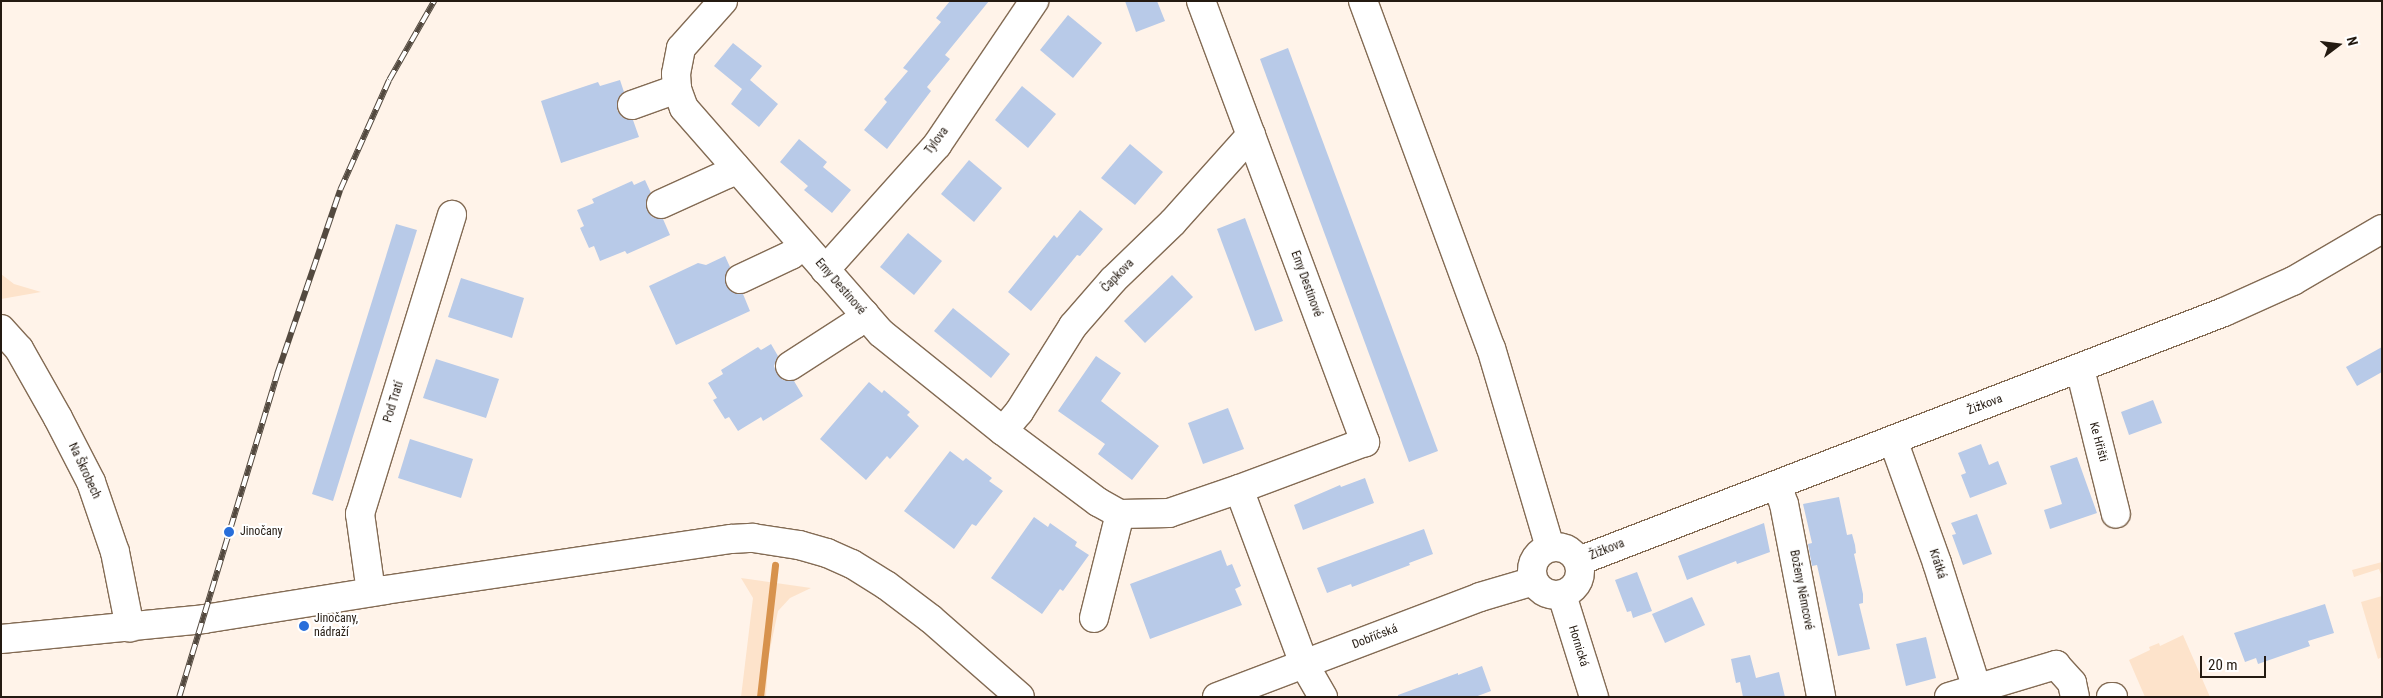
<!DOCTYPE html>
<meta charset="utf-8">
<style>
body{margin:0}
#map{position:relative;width:2383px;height:698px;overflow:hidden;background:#fff3e9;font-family:"Roboto Condensed",sans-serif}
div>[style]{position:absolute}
.green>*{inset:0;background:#fde3cb}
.stream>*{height:7px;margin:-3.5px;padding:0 3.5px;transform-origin:3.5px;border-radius:3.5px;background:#d7924d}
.building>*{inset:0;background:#b8cae8}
.roads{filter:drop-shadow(1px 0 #836b54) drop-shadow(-1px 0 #836b54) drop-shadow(0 1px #836b54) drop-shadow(0 -1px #836b54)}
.minor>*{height:28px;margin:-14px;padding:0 14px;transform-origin:14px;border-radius:14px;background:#fff}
.minor>.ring{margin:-14px;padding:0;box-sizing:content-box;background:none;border:28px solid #fff;border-radius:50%}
.rail>*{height:5.5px;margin-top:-2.75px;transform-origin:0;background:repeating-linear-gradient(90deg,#fff 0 11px,#53493f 0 22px);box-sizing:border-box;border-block:1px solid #53493f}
.dots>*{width:14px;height:14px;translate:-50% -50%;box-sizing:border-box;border:2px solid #fff;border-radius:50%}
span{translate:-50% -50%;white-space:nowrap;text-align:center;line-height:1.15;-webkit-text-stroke:4px #fff;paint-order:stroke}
.street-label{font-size:12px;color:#241a11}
.poi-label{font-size:12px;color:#241a11}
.left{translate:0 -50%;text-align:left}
.frame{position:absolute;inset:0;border:2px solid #241a11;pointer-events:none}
.north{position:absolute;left:2313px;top:20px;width:50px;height:50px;-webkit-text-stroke:4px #fff;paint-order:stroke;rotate:75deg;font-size:14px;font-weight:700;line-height:20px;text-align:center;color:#241a11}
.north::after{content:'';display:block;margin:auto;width:18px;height:22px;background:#241a11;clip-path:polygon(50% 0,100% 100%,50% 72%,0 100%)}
.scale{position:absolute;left:2200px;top:656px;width:66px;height:22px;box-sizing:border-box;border:2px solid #241a11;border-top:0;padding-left:6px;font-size:15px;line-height:18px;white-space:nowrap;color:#241a11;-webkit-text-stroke:4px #fff;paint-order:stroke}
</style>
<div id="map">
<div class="green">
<div style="clip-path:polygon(1px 274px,14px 284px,41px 292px,1px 299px)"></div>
<div style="clip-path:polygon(2382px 562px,2382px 577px,2379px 569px,2354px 577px,2352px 570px)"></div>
<div style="clip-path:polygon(741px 578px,811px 588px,790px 598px,778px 611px,768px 659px,766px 697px,741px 697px,753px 598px)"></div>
<div style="clip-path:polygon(2382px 596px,2382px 657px,2378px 659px,2361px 602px)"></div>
<div style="clip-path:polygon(2183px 635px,2210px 697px,2145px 697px,2129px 660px,2150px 650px,2149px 647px,2159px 643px,2160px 646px)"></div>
</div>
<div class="stream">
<div style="left:760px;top:697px;width:133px;rotate:-83.5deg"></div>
</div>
<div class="building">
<div style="clip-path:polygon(950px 1px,989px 1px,945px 55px,950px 59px,927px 87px,931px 91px,887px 149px,864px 130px,887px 102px,884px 99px,908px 71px,903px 68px,941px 22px,936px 18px)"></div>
<div style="clip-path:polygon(1125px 1px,1157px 1px,1165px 21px,1136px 32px)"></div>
<div style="clip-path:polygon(1068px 15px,1102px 43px,1073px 78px,1040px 50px)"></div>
<div style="clip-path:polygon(733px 43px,762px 66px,750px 80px,778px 104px,759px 127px,731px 104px,742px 89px,714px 66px)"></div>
<div style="clip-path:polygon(1288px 48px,1438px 451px,1409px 462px,1260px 59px)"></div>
<div style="clip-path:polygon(620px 80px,624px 92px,617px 102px,617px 110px,622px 117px,633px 120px,639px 137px,561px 163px,541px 101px,598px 82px,600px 86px)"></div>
<div style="clip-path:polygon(1022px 86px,1056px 114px,1028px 148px,995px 120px)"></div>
<div style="clip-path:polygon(799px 139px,827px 162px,823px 167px,851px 190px,832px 213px,804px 190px,808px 186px,780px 162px)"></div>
<div style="clip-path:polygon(1130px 144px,1163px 172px,1135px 205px,1101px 178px)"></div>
<div style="clip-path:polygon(969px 160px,1002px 188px,974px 222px,941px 194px)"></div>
<div style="clip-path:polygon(645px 180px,651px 193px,646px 202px,647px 210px,652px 217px,663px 219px,670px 235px,627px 254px,625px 251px,600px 261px,594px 246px,589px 248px,580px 228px,584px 226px,577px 210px,594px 203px,592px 199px,632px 181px,634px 185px)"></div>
<div style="clip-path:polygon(1080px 210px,1103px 229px,1080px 256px,1077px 255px,1031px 311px,1008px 292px,1054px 235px,1057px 238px)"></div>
<div style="clip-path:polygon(1245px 218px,1283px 321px,1255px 331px,1217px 229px)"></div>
<div style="clip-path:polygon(396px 224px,417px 230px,333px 501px,312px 494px)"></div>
<div style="clip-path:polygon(908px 233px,942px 261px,914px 295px,880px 267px)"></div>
<div style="clip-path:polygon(725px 256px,730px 267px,725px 277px,726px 285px,732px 292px,743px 294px,750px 311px,676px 345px,649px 286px,698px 263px,706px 265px)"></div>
<div style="clip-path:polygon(1172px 275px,1193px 297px,1145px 343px,1124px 321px)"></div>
<div style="clip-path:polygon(461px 278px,524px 298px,512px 338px,448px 317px)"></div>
<div style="clip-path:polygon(953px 308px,1010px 354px,991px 378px,934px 331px)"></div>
<div style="clip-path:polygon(771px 344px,778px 356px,774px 366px,777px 374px,783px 380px,794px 381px,803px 396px,763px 421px,761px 417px,738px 431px,729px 417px,725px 419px,713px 400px,717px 398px,708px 383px,723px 374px,721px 370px,758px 347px,761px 350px)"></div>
<div style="clip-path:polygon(2382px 347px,2382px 372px,2357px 386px,2346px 367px)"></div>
<div style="clip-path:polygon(1096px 356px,1121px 373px,1101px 401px,1159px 446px,1132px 480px,1098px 454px,1105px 444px,1058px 411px)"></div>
<div style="clip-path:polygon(436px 359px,499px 379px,486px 418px,423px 398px)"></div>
<div style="clip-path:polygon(869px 382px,882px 393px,884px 390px,910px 412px,907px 415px,919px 426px,890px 459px,887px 456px,866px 480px,820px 439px)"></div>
<div style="clip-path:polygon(2153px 400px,2162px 423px,2129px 435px,2121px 412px)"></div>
<div style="clip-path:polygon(1228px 408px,1244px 449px,1203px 464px,1188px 423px)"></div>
<div style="clip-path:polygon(410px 439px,473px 459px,461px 498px,398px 478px)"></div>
<div style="clip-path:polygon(1981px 444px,1989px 465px,1998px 461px,2007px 484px,1970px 498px,1961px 475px,1966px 473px,1958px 453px)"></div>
<div style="clip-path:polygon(950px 451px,963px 461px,966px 458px,992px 478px,989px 481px,1003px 491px,976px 526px,972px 524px,954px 549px,904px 511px)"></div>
<div style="clip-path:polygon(2077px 457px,2097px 513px,2050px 529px,2044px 510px,2062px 504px,2050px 466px)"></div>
<div style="clip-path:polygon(1365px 478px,1374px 503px,1303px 530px,1294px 505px,1340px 485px,1341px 487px)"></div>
<div style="clip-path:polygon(1839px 497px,1847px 535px,1852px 534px,1855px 545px,1856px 553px,1854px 554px,1863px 594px,1863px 603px,1859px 604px,1870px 649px,1838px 656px,1817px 565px,1812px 566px,1808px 544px,1812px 543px,1803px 504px)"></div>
<div style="clip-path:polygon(1977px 514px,1992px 554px,1963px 565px,1952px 535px,1956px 534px,1951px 523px)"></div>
<div style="clip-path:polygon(1034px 517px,1048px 527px,1050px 523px,1077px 542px,1075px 546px,1089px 555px,1063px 591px,1060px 589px,1042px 614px,991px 578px)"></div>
<div style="clip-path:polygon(1764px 523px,1770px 552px,1737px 564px,1736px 561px,1687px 580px,1678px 556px)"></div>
<div style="clip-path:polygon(1424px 529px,1433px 554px,1409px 563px,1410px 565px,1352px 587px,1351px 584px,1327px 593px,1317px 568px)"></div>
<div style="clip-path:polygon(1221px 550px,1227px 566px,1232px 564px,1241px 586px,1235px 589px,1242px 605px,1150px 639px,1130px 584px)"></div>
<div style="clip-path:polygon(1637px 572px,1652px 611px,1633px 618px,1631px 611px,1627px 612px,1615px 580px)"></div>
<div style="clip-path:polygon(1692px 597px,1705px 625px,1665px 643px,1652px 614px)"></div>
<div style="clip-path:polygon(2325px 604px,2334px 633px,2308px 641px,2310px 646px,2258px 664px,2256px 658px,2245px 662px,2234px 633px)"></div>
<div style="clip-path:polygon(1926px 637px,1936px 678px,1906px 686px,1896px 644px)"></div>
<div style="clip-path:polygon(1750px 655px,1756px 678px,1779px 672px,1785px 697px,1743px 697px,1740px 682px,1736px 683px,1731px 659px)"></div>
<div style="clip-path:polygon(1482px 666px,1491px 691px,1475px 697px,1398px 697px,1398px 695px,1458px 673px,1458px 675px)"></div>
</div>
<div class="roads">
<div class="minor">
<div style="left:723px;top:1px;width:63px;rotate:131.8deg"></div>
<div style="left:681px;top:48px;width:26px;rotate:101deg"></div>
<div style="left:676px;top:74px;width:15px;rotate:86deg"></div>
<div style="left:677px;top:89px;width:20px;rotate:70deg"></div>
<div style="left:684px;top:108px;width:299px;rotate:48.8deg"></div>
<div style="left:881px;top:333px;width:156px;rotate:38.8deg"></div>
<div style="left:1003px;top:431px;width:119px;rotate:36.8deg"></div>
<div style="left:1098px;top:502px;width:25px;rotate:29deg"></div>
<div style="left:1201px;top:1px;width:471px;rotate:69.6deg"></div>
<div style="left:1365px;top:442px;width:134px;rotate:159.5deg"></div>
<div style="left:1363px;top:1px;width:370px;rotate:69.8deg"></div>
<div style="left:1491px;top:348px;width:208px;rotate:73.5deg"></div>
<div style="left:632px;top:105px;width:48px;rotate:-19.6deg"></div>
<div style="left:661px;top:204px;width:72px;rotate:-24.4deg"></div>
<div style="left:727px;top:174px;width:11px;rotate:-45deg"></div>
<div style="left:825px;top:270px;width:168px;rotate:-48.1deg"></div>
<div style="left:937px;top:145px;width:174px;rotate:-56deg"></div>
<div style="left:740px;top:279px;width:56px;rotate:-25.2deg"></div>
<div style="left:791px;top:255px;width:16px;rotate:-38deg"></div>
<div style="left:1px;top:329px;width:27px;rotate:48deg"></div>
<div style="left:19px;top:349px;width:79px;rotate:60.5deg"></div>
<div style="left:58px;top:418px;width:72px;rotate:62.7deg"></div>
<div style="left:91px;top:482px;width:74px;rotate:71.1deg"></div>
<div style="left:115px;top:552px;width:77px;rotate:78.8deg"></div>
<div style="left:790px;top:366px;width:77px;rotate:-32.9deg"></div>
<div style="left:855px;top:324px;width:14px;rotate:-45deg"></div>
<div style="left:2080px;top:369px;width:149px;rotate:76.1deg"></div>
<div style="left:1003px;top:431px;width:25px;rotate:-50deg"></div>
<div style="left:1019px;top:412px;width:102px;rotate:-57.9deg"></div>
<div style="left:1073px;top:326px;width:61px;rotate:-49deg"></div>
<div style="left:1113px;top:280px;width:83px;rotate:-44deg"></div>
<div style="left:1173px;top:222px;width:117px;rotate:-48.1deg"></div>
<div style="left:1893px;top:440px;width:131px;rotate:70.3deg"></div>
<div style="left:1937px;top:563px;width:132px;rotate:72.4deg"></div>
<div style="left:1777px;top:485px;width:20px;rotate:70deg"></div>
<div style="left:1784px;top:504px;width:197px;rotate:79.1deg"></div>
<div class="ring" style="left:1532px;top:547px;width:20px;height:20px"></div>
<div style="left:1579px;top:561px;width:691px;rotate:-21.11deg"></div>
<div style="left:2224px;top:312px;width:76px;rotate:-24.2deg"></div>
<div style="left:2293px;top:281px;width:103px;rotate:-30.3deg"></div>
<div style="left:371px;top:592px;width:79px;rotate:-98deg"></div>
<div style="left:360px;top:514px;width:313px;rotate:-72.9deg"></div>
<div style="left:1562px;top:595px;width:107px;rotate:72.6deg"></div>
<div style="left:1094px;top:618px;width:107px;rotate:-76deg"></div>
<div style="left:1120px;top:514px;width:49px;rotate:-1.2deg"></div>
<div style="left:1169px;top:513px;width:74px;rotate:-18.9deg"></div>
<div style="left:1239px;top:489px;width:187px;rotate:69.6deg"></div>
<div style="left:1304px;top:664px;width:38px;rotate:60deg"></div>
<div style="left:1px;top:639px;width:204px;rotate:-5.6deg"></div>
<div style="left:204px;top:619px;width:183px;rotate:-9.1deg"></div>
<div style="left:385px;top:590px;width:350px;rotate:-8.4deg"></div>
<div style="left:731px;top:539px;width:22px;rotate:-3deg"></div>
<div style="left:753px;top:538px;width:47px;rotate:8.7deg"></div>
<div style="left:799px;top:545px;width:29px;rotate:16deg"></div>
<div style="left:827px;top:553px;width:27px;rotate:24deg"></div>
<div style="left:852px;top:564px;width:40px;rotate:32deg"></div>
<div style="left:886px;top:585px;width:56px;rotate:37.1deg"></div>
<div style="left:931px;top:619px;width:118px;rotate:41.2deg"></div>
<div style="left:1217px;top:697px;width:281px;rotate:-20.8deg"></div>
<div style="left:1480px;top:597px;width:56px;rotate:-16.5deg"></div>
<div style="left:1949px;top:697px;width:112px;rotate:-16.7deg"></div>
<div style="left:2056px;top:665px;width:24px;rotate:48deg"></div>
<div style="left:2072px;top:683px;width:14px;rotate:78deg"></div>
<div style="left:2111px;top:697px;width:2px"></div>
</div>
</div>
<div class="rail">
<div style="left:179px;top:697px;width:338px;rotate:-73.1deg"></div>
<div style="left:277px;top:374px;width:194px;rotate:-71.1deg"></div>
<div style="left:340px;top:190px;width:120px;rotate:-66deg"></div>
<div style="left:389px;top:80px;width:91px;rotate:-60.3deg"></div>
</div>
<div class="dots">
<div style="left:229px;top:532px;background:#286eda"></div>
<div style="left:304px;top:626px;background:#286eda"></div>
</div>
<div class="street-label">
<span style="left:937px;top:141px;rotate:-53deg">Tylova</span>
<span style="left:1118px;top:276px;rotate:-46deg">Čapkova</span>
<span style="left:1306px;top:284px;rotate:70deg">Emy Destinové</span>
<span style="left:840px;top:287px;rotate:49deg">Emy Destinové</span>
<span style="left:394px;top:402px;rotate:-73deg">Pod Tratí</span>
<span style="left:1985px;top:405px;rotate:-21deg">Žižkova</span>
<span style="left:2098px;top:442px;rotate:75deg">Ke Hřišti</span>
<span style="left:84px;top:471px;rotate:65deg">Na Škrobech</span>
<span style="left:1607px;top:550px;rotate:-22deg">Žižkova</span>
<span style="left:1937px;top:564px;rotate:72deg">Krátká</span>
<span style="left:1801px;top:590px;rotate:79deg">Boženy Němcové</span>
<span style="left:1375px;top:637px;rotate:-21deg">Dobříčská</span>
<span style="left:1578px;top:646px;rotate:73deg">Hornická</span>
</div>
<div class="poi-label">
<span class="left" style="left:240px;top:532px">Jinočany</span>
<span class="left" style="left:314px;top:626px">Jinočany,<br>nádraží</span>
</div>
<div class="frame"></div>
<div class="north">N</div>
<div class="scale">20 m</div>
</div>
